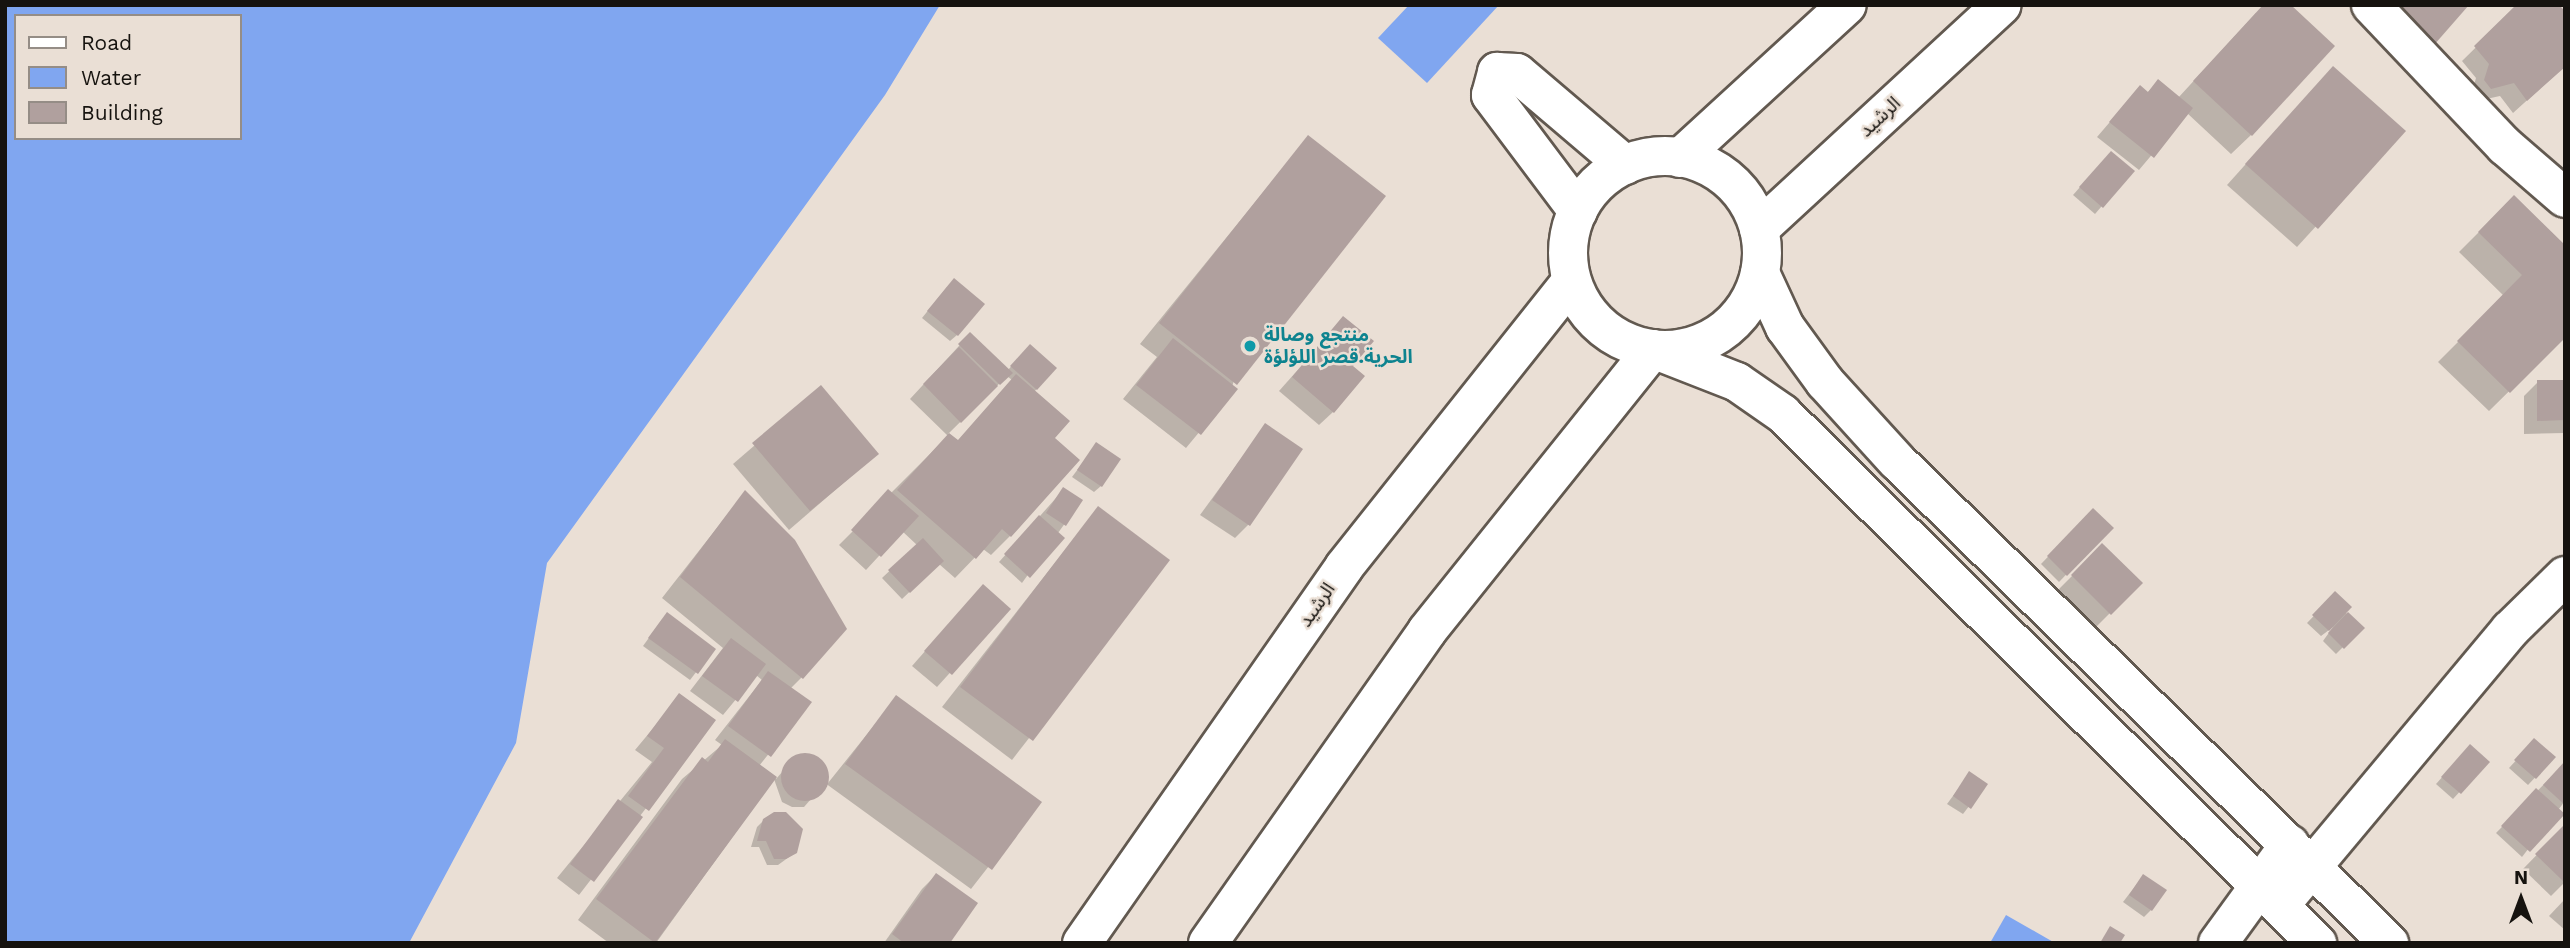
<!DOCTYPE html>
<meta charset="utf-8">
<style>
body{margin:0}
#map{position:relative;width:2570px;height:948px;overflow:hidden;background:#eadfd5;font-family:"Work Sans","Noto Sans Arabic",sans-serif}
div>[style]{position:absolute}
.water>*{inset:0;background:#80a6f0}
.shadow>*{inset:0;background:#0003}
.building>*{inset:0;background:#b0a09e}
.round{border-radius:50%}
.roads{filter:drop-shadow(2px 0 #625950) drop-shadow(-2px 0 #625950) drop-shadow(0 2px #625950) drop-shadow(0 -2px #625950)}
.street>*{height:38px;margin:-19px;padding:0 19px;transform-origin:19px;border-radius:19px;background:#fff}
.secondary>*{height:38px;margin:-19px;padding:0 19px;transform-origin:19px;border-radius:19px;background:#fff}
.secondary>.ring{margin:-19px;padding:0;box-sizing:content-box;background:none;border:38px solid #fff;border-radius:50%}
.dots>*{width:19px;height:19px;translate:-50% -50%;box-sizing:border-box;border:4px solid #eadfd5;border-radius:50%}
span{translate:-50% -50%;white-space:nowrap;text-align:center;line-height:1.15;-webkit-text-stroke:5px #eadfd5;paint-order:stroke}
.street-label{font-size:19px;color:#16130f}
.culture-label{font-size:19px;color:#0d838f;font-weight:700}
.left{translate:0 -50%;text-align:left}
.frame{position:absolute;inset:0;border:7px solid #16130f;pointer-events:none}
.legend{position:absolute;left:14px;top:14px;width:228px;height:126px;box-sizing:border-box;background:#eadfd5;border:2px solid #958d86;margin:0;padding:9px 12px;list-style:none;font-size:21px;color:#16130f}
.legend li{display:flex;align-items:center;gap:14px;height:35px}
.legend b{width:35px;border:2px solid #958d86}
.north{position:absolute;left:2486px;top:864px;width:70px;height:70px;-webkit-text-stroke:5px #eadfd5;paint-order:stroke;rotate:0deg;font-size:19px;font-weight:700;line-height:28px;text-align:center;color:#16130f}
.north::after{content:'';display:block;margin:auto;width:24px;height:32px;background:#16130f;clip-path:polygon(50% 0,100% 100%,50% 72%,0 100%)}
</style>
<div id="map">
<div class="water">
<div style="clip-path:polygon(evenodd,5px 5px,940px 5px,885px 95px,547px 563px,516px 743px,409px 943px,5px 943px,5px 5px,16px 16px,240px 16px,240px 138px,16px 138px,16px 16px)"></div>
<div style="clip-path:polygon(1409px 5px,1499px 5px,1427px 83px,1378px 38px)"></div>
<div style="clip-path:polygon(2006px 915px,2055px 943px,1990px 943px)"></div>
</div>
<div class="shadow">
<div style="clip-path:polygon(2519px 5px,2565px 66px,2513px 113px,2500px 96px,2477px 101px,2471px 95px,2476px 78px,2462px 61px)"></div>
<div style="clip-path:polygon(2256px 13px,2251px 135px,2231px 154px,2187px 113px,2139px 170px,2097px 137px,2140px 87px,2147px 93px,2158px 82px,2178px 98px)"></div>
<div style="clip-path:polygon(2314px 88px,2403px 131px,2297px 247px,2227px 185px)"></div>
<div style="clip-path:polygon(1308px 137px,1232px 387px,1235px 389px,1186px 448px,1123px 399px,1157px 357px,1140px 344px)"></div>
<div style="clip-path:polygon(2104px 160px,2132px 171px,2095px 214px,2073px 195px)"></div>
<div style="clip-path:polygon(2514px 197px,2565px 336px,2489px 411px,2438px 362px,2504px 296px,2459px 252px)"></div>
<div style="clip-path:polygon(947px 287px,957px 335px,950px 341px,922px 318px)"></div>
<div style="clip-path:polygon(1344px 318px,1351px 366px,1333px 412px,1319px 425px,1279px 391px)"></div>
<div style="clip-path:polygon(evenodd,970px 334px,1008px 370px,1023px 353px,1054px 369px,1034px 392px,1052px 438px,1010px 536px,991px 555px,983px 549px,955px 578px,939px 564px,902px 599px,882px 578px,917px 545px,902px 531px,866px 570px,839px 545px,948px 436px,910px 399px,970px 334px,1007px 376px,1012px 380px,957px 442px,948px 434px,1007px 376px)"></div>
<div style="clip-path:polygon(2538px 382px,2565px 382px,2565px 433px,2524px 434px,2524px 396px)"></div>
<div style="clip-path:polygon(821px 388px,877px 454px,789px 530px,733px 464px)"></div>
<div style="clip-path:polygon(1265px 426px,1249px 524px,1235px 538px,1200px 515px)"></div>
<div style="clip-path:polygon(1096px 445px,1101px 486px,1094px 492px,1072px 477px)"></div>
<div style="clip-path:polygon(1064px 489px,1081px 501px,1022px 583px,999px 562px)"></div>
<div style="clip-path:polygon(745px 492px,802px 677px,790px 689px,809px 703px,759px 766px,776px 779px,797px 755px,809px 754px,819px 759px,828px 783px,896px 698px,1039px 802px,971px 889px,825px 783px,804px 807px,792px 807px,782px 802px,774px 779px,656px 943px,609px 943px,578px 920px,682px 779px,722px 745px,715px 740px,762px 680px,756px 675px,723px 715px,690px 691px,723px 648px,662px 598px)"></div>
<div style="clip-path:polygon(1098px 508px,1168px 560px,1012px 760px,942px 707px)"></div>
<div style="clip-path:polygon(2093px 510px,2111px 528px,2059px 582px,2041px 564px)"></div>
<div style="clip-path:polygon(2102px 546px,2140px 583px,2096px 627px,2058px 590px)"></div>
<div style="clip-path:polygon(2335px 594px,2345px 612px,2362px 628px,2336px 654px,2323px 641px,2333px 627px,2321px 636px,2307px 623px)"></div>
<div style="clip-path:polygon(970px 600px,1008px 609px,937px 687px,912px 666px)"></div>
<div style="clip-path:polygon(661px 621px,714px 649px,690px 680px,643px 646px)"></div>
<div style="clip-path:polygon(680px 696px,714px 720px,579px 895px,557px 878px,652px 762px,635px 750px)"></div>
<div style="clip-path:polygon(2534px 741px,2553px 758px,2528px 785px,2509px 768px)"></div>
<div style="clip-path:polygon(2470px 746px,2487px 762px,2453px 799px,2436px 784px)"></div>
<div style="clip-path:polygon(2565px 763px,2565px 801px,2522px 857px,2496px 833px)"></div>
<div style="clip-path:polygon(1970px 773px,1986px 784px,1963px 814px,1947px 804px)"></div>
<div style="clip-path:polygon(764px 820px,796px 852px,778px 865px,767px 865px,759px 847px,751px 847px,757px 827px)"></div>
<div style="clip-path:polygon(2565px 826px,2565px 882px,2551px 896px,2523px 869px)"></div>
<div style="clip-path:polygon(936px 875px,948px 943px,884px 943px,922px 889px)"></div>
<div style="clip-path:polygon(2143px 876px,2151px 910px,2144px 917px,2123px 902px)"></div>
<div style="clip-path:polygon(2565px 899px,2565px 930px,2549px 916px)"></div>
</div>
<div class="building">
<div style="clip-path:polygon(2263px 5px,2291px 5px,2335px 46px,2252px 136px,2193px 81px)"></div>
<div style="clip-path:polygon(2388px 5px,2469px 5px,2434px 45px)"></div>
<div style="clip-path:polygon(2516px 5px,2559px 5px,2565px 11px,2565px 67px,2527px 101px,2514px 83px,2491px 89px,2484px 80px,2489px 64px,2474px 46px)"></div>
<div style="clip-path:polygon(2333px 66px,2406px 131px,2318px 229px,2245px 164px)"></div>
<div style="clip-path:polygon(2158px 79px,2193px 108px,2154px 158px,2109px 122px,2140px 85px,2148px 92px)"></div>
<div style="clip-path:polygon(1308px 135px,1386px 196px,1237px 385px,1159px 323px)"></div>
<div style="clip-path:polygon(2111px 151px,2135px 171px,2103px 208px,2079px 187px)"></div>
<div style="clip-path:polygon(2514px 195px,2565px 245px,2565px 338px,2510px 393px,2457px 341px,2522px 275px,2478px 232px)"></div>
<div style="clip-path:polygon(954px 278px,985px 304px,958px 336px,927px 311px)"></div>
<div style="clip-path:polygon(1343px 316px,1374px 341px,1353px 366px,1365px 376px,1334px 413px,1292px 377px)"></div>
<div style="clip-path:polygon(970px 332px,1013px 373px,1000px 385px,958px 344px)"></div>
<div style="clip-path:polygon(1173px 338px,1238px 389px,1201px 435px,1136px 385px)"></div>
<div style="clip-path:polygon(1030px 344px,1057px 368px,1037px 390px,1010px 366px)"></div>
<div style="clip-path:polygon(959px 347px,998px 386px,961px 423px,923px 384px)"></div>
<div style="clip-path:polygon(1016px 374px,1070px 421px,1055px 438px,1080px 460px,1011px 537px,1002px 529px,976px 559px,897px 490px,949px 433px,958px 440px)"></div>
<div style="clip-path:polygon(2537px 380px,2565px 380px,2565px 420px,2537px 421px)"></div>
<div style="clip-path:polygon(821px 385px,879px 454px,810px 511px,752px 443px)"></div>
<div style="clip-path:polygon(1265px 423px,1303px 449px,1250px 526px,1212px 500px)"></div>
<div style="clip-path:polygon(1096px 442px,1121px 459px,1102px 487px,1077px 470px)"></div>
<div style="clip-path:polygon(1063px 487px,1083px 500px,1066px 526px,1046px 513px)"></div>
<div style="clip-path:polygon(888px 489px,919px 516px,881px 557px,851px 530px)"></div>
<div style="clip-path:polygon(745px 490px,795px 540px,847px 629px,803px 679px,680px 577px)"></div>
<div style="clip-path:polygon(1098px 506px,1170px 560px,1033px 741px,960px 687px)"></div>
<div style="clip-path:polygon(2093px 508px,2114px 528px,2067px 576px,2047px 556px)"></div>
<div style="clip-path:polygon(1039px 515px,1065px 538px,1030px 578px,1004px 554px)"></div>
<div style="clip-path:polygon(923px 538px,944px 561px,910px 593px,888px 570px)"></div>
<div style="clip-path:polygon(2102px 543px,2143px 583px,2111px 615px,2071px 575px)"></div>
<div style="clip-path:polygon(983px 584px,1011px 609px,952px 675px,924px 651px)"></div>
<div style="clip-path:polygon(2335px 591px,2352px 607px,2329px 631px,2312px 615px)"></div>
<div style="clip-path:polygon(667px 612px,716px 649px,698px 674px,648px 638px)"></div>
<div style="clip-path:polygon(2348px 612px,2365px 628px,2344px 649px,2328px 633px)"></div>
<div style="clip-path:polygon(731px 638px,766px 664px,738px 702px,702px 676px)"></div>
<div style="clip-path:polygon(768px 671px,812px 702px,771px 757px,728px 726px)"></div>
<div style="clip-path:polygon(679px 693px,716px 720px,649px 811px,628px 796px,664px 748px,647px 736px)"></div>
<div style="clip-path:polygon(896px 695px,1042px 802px,992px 870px,845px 764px)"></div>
<div style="clip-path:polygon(2534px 738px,2556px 757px,2536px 779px,2514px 760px)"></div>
<div style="clip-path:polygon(725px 739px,777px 777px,655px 943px,596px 899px,702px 757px,708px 762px)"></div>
<div style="clip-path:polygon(2470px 744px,2490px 762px,2461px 794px,2441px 777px)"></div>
<div class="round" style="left:781px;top:753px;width:48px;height:48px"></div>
<div style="clip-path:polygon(2565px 761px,2565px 805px,2543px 785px)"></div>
<div style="clip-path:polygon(1969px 771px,1988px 784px,1971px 809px,1953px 796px)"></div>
<div style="clip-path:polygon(2536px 788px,2565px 814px,2530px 852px,2501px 826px)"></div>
<div style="clip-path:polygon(618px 799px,643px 817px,594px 882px,570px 864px)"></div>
<div style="clip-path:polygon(774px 812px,786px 812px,803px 829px,797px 853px,786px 859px,774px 859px,766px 841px,757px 841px,763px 819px)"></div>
<div style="clip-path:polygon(2565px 824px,2565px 883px,2535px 854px)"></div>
<div style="clip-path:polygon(936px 873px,978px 903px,950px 943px,904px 943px,892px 934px)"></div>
<div style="clip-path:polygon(2143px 874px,2167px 890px,2152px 911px,2129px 895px)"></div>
<div style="clip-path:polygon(2110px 926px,2125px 935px,2120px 943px,2100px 943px)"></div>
</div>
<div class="roads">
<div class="street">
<div style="left:2371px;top:5px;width:195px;rotate:46.5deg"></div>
<div style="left:2505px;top:146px;width:79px;rotate:40.9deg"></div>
<div style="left:1578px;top:211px;width:145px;rotate:-126.9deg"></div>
<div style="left:1491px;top:95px;width:24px;rotate:-75deg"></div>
<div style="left:1497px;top:72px;width:20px;rotate:3deg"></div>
<div style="left:1517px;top:73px;width:142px;rotate:40.4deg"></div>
<div style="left:2280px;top:905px;width:359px;rotate:-50.1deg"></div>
<div style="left:2510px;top:630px;width:77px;rotate:-44.5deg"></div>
<div style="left:2218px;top:943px;width:122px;rotate:-54deg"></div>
</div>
<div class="secondary">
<div class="ring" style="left:1568px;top:156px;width:156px;height:156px"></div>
<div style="left:1680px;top:158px;width:226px;rotate:-42.5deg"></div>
<div style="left:1759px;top:229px;width:330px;rotate:-42.7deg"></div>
<div style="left:1760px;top:273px;width:60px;rotate:65.2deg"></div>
<div style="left:1785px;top:327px;width:68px;rotate:54deg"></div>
<div style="left:1825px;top:382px;width:107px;rotate:47.7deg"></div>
<div style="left:1897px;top:461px;width:689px;rotate:44.41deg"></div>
<div style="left:1082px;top:943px;width:458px;rotate:-55.1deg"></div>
<div style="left:1344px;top:567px;width:364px;rotate:-51.5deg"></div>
<div style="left:1208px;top:943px;width:381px;rotate:-54.9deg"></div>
<div style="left:1427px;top:631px;width:361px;rotate:-51.3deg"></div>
<div style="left:1653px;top:349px;width:90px;rotate:21.4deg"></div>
<div style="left:1737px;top:382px;width:56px;rotate:34.8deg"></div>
<div style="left:1783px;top:414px;width:752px;rotate:44.73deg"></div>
</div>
</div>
<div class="dots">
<div style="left:1250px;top:346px;background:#0f9aa8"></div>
</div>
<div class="street-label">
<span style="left:1880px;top:117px;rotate:-43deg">الرشيد</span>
<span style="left:1317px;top:605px;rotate:-55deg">الرشيد</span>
</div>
<div class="culture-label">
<span class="left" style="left:1264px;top:346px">منتجع وصالة<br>الحرية.قصر اللؤلؤة</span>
</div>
<div class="frame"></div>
<ul class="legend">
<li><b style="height:9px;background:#fff"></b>Road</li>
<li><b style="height:19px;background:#80a6f0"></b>Water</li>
<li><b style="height:19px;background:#b0a09e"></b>Building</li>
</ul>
<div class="north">N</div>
</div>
